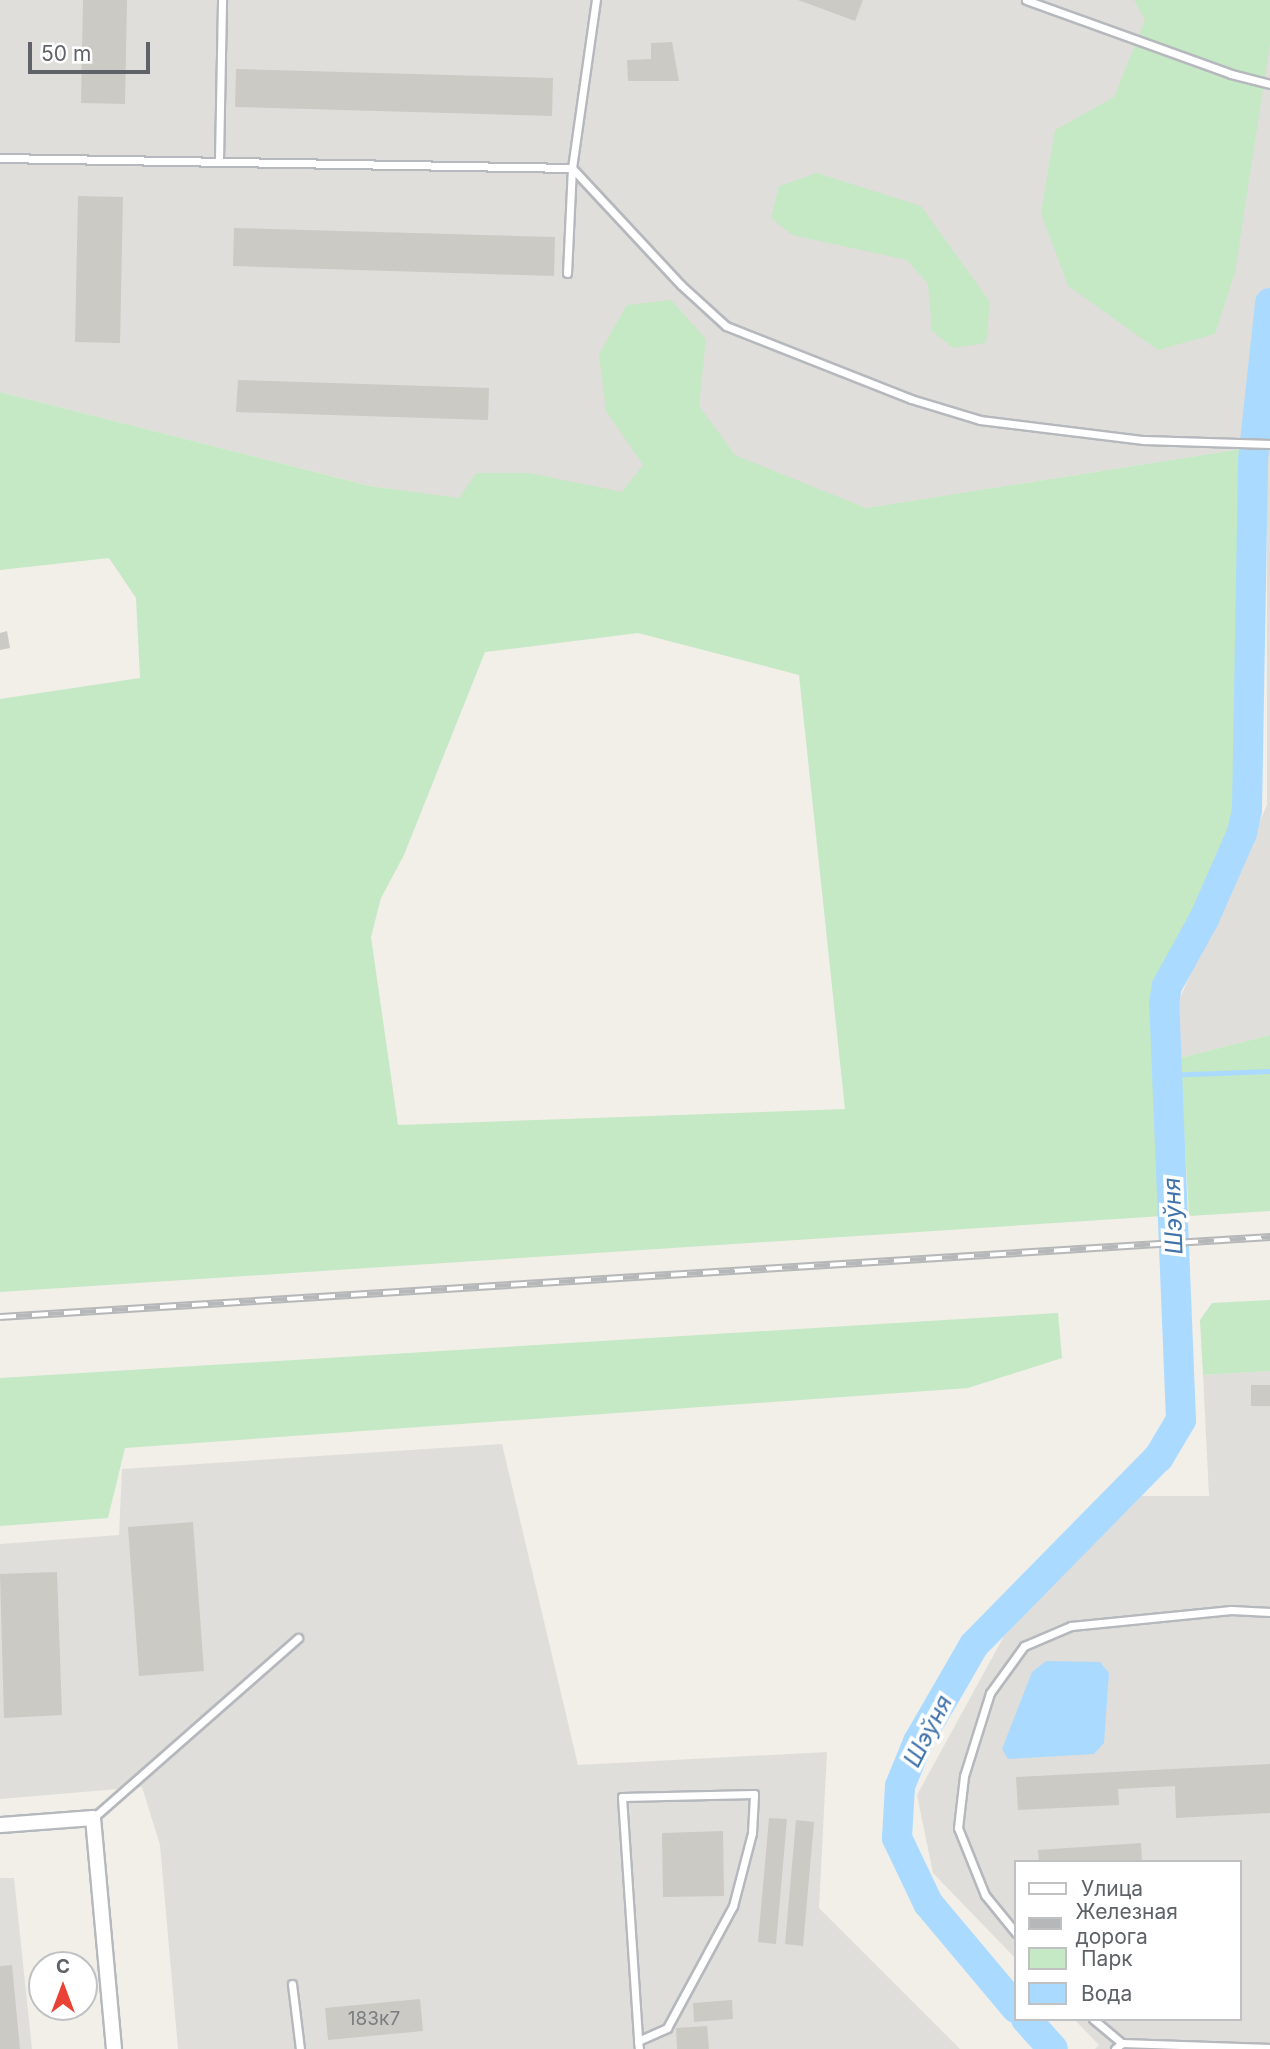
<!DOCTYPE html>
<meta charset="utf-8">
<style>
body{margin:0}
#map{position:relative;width:1270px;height:2049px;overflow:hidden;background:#f1efe8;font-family:Inter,sans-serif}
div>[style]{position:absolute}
.industrial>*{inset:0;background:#e0deda}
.green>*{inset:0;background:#c5e8c5}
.water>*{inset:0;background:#aadaff}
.stream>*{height:5px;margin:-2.5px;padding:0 2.5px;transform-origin:2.5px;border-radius:2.5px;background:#aadaff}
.river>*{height:30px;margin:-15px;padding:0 15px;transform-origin:15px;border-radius:15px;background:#aadaff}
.building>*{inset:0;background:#cccac5}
.roads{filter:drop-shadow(2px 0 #b5b8bc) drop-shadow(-2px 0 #b5b8bc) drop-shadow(0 2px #b5b8bc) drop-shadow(0 -2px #b5b8bc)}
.service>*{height:7px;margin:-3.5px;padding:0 3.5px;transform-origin:3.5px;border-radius:3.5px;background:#fff}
.minor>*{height:14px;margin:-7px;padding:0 7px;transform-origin:7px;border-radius:7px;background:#fff}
.rail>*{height:8px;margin-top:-4px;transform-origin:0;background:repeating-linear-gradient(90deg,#fff 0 16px,#b6b7b8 0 32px);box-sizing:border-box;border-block:2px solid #b6b7b8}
span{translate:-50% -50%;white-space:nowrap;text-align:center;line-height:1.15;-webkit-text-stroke:7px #fff;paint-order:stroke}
.number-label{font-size:19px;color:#7a7d7f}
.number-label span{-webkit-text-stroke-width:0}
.water-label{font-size:24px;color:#4174aa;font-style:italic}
.legend{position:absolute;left:1014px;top:1860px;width:228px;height:161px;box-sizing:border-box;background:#fff;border:2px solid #bfc1c3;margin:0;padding:9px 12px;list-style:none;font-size:21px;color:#5f6368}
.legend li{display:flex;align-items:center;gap:14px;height:35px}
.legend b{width:35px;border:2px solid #bfc1c3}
.north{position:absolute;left:28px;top:1951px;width:70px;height:70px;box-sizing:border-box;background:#fff;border:2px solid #bfc1c3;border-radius:50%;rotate:0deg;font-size:19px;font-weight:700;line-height:28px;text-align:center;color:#5f6368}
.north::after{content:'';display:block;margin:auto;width:24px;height:32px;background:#ea4335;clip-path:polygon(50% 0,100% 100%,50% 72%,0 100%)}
.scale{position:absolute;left:28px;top:42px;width:122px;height:32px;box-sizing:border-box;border:4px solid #5f6368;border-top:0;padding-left:9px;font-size:21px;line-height:24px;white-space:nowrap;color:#5f6368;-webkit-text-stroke:5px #fff;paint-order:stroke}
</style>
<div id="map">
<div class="industrial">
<div style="clip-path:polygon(0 0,1270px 0,1270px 1035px,1180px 1058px,1178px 1002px,1267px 805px,1267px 445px,701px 534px,370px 486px,0 392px)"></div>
<div style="clip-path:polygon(1270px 1371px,1270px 2049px,1095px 2049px,1099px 2045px,1074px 2019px,1240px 2019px,1240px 1862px,1016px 1862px,1016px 1959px,933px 1873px,917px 1795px,1004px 1636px,1136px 1496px,1209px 1496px,1203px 1375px)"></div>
<div style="clip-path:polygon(502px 1444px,578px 1765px,827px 1752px,819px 1908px,960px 2049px,178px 2049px,160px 1845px,142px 1787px,0 1799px,0 1544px,119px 1535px,122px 1469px)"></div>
<div style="clip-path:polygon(0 1878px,14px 1878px,32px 2049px,0 2049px)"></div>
</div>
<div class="green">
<div style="clip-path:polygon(1134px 0,1270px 0,1270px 43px,1235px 272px,1215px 334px,1158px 350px,1068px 286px,1041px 213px,1055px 130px,1114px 97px,1145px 20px)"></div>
<div style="clip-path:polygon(817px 173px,921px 206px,990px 302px,986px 343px,953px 348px,932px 331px,928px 284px,907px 260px,792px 235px,771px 218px,779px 186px)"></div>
<div style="clip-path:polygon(evenodd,671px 300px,706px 339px,699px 406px,735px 455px,866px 508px,1241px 449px,1236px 802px,1230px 843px,1155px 987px,1153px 1025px,1162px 1216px,0 1292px,0 699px,140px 678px,136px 598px,109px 558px,0 570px,0 392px,370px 486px,459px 498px,476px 473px,529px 473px,622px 492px,643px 465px,606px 411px,599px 354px,627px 305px,671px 300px,638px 633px,799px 675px,845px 1109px,398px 1125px,371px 937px,381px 898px,404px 855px,485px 652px,638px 633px)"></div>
<div style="clip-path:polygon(1270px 1035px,1270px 1211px,1189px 1216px,1180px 1058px)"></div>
<div style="clip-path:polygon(1270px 1300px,1270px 1371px,1203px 1375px,1200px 1320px,1212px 1303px)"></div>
<div style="clip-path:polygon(1058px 1313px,1062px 1358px,968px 1388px,125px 1448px,108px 1518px,0 1526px,0 1378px)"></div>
</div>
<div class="water">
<div style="clip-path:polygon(1046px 1661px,1100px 1662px,1109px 1673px,1104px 1743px,1094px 1754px,1008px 1759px,1002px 1749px,1032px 1672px)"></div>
</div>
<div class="stream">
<div style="left:1165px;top:1075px;width:105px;rotate:-2.2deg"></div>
</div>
<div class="river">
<div style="left:1016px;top:2008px;width:137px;rotate:-130deg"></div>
<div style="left:928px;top:1903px;width:72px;rotate:-115.5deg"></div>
<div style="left:897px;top:1838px;width:52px;rotate:-86.7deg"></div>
<div style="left:900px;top:1786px;width:48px;rotate:-67.8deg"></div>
<div style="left:918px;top:1742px;width:112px;rotate:-60deg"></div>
<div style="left:974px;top:1645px;width:264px;rotate:-45.5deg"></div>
<div style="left:1159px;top:1457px;width:43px;rotate:-59.3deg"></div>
<div style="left:1181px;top:1420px;width:416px;rotate:-92.3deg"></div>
<div style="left:1164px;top:1004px;width:18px;rotate:-81deg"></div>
<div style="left:1167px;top:986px;width:77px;rotate:-61.1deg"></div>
<div style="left:1204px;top:919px;width:94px;rotate:-66.2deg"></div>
<div style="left:1242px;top:833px;width:24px;rotate:-78deg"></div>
<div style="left:1247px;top:810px;width:350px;rotate:-89deg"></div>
<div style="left:1253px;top:460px;width:158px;rotate:-83.8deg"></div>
<div style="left:1026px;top:2019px;width:40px;rotate:48deg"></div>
</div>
<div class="building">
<div style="clip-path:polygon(83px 0,127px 0,125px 104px,81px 103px)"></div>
<div style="clip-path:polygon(798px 0,863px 0,855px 21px)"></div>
<div style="clip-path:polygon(672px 42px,679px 81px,628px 81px,627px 60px,651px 59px,651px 43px)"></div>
<div style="clip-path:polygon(236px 69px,553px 78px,552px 116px,235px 107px)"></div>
<div style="clip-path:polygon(78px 196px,123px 197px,120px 343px,75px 342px)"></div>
<div style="clip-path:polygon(234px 228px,555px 237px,554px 276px,233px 266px)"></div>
<div style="clip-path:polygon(238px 380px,489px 388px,488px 420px,236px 412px)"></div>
<div style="clip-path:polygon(7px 631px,10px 648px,0 650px,0 633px)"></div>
<div style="clip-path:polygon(1251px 1385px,1270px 1385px,1270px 1406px,1251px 1406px)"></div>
<div style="clip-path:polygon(193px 1522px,204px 1671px,139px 1676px,128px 1527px)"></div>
<div style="clip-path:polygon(57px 1572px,62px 1715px,4px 1718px,0 1574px)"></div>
<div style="clip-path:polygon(1270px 1764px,1270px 1813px,1176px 1818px,1175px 1786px,1118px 1789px,1119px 1805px,1018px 1810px,1016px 1777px)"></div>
<div style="clip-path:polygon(769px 1818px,787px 1819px,776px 1944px,758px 1942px)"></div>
<div style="clip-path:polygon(796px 1820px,814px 1822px,803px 1946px,785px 1944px)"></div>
<div style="clip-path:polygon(723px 1831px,724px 1896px,663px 1897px,662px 1833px)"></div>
<div style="clip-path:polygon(1141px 1843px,1142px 1862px,1039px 1862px,1038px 1850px)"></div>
<div style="clip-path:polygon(12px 1965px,20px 2049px,0 2049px,0 1966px)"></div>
<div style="clip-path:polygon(420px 1999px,423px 2031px,328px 2040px,325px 2008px)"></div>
<div style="clip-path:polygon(732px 2000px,733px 2019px,694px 2022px,693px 2003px)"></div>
<div style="clip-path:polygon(707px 2026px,709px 2049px,677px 2049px,676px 2028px)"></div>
</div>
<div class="roads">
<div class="service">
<div style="left:1026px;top:0;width:218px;rotate:19.8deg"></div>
<div style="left:1231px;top:74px;width:40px;rotate:14.4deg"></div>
<div style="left:0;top:158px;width:572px;rotate:1deg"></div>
<div style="left:572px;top:168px;width:160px;rotate:47deg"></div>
<div style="left:681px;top:285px;width:61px;rotate:42.3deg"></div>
<div style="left:726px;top:326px;width:199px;rotate:21.5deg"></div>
<div style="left:911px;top:399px;width:72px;rotate:16.9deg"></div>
<div style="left:980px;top:420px;width:165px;rotate:7deg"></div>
<div style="left:1144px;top:440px;width:126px;rotate:1.8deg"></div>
<div style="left:219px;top:159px;width:159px;rotate:-88.9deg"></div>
<div style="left:567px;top:273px;width:105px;rotate:-87.3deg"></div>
<div style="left:572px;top:168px;width:170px;rotate:-81.9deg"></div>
<div style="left:93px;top:1818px;width:273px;rotate:-41.3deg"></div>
<div style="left:1016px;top:1933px;width:49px;rotate:-129.2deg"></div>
<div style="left:985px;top:1895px;width:72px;rotate:-111.9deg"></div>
<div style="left:958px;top:1828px;width:52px;rotate:-83.4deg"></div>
<div style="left:964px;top:1776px;width:87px;rotate:-72.6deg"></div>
<div style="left:990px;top:1693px;width:58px;rotate:-54.1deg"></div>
<div style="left:1024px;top:1646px;width:51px;rotate:-23.1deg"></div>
<div style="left:1071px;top:1626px;width:161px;rotate:-5.7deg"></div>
<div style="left:1231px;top:1610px;width:39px;rotate:3deg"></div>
<div style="left:292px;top:1984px;width:65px;rotate:83deg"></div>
<div style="left:1093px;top:2019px;width:38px;rotate:40deg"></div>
<div style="left:638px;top:2041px;width:32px;rotate:-24deg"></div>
<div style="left:667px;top:2028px;width:139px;rotate:-61.6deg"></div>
<div style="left:733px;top:1906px;width:75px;rotate:-75.4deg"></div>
<div style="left:752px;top:1833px;width:39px;rotate:-87deg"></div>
<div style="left:754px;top:1794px;width:132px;rotate:178.7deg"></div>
<div style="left:622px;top:1797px;width:245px;rotate:86.2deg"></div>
<div style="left:638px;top:2041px;width:8px;rotate:83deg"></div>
<div style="left:1115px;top:2049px;width:9px;rotate:-41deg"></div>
<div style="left:1122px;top:2043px;width:148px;rotate:1.9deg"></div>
</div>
<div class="minor">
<div style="left:0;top:1825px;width:93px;rotate:-4.3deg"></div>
<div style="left:93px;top:1818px;width:232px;rotate:84.8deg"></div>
</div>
</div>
<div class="rail">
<div style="left:0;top:1317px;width:1273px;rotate:-3.6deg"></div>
</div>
<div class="number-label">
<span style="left:374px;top:2019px">183к7</span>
</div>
<div class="water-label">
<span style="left:1173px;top:1216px;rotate:-92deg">Шэўня</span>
<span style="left:928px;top:1731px;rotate:-63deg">Шэўня</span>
</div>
<ul class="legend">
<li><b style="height:9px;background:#fff"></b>Улица</li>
<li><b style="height:9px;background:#b6b7b8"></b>Железная дорога</li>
<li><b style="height:19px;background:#c5e8c5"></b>Парк</li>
<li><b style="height:19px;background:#aadaff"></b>Вода</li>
</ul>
<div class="north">С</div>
<div class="scale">50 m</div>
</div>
